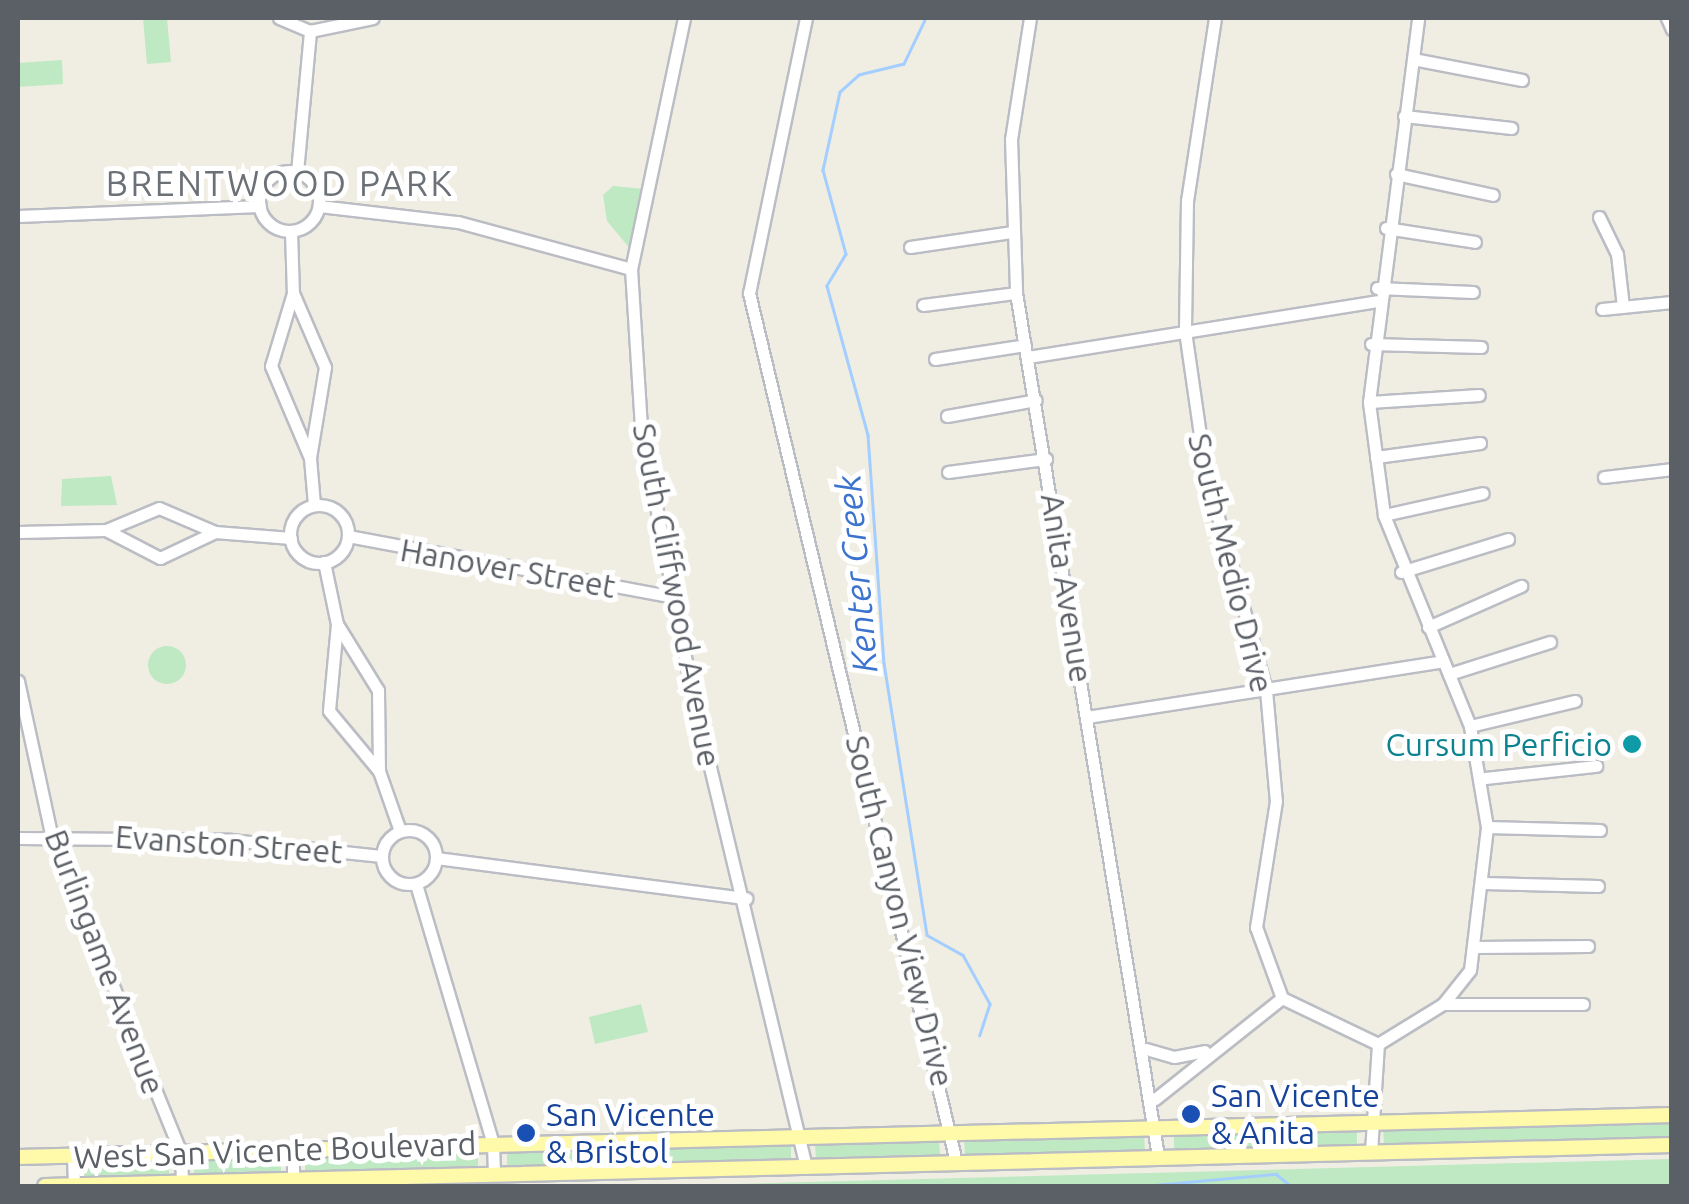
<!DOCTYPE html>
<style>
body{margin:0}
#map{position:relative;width:1689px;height:1204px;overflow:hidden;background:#f0eee3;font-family:Ubuntu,sans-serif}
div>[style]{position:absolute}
.green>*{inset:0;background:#bee9c2}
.round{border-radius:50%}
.stream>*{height:2.5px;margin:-1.25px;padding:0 1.25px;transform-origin:1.25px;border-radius:1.25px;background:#a4ceff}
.roads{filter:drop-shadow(2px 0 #bbbdc4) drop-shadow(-2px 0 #bbbdc4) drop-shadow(0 2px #bbbdc4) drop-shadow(0 -2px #bbbdc4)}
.minor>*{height:11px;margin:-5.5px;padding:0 5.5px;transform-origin:5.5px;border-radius:5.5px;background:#fff}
.minor>.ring{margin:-5.5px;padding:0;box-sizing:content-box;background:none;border:11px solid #fff;border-radius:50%}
.major>*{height:14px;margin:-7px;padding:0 7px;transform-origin:7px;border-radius:7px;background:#fffaa9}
.dots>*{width:28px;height:28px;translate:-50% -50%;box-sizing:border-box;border:5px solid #fff;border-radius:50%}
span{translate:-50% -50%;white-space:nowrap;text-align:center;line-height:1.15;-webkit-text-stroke:10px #fff;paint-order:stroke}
.street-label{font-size:32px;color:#5b5f66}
.culture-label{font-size:32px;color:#0d838f}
.right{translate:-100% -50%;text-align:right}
.transit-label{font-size:32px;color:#164399}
.left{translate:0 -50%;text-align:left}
.neighbourhood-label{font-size:35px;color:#6c7178;letter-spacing:2.5px}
.water-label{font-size:35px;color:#3b73ce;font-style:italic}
.frame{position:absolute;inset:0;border:20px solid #5b5f66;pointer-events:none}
</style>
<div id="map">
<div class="green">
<div style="clip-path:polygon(143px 18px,167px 18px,171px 62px,147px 64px)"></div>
<div style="clip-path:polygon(62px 60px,63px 84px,18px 87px,18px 63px)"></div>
<div style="clip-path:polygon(613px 186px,644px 189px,632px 251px,607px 221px,603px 195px)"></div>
<div style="clip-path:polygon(111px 476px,117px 505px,61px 506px,62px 479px)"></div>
<div class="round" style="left:148px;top:646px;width:38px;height:38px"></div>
<div style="clip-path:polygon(641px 1004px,648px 1032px,595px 1044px,589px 1017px)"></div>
<div style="clip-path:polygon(1671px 1121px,1672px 1138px,1384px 1145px,1383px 1128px)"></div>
<div style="clip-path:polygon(1357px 1129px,1357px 1147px,1174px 1150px,1174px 1134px)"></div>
<div style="clip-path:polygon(1144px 1134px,1145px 1151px,965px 1155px,964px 1139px)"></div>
<div style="clip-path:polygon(939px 1139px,940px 1157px,816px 1160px,815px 1143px)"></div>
<div style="clip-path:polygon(791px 1143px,791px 1160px,507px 1167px,507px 1150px)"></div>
<div style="clip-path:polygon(478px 1151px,478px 1168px,305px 1173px,305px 1155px)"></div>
<div style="clip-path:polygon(281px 1156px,281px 1173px,194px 1175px,194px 1159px)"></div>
<div style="clip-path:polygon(169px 1159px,169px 1176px,84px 1179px,83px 1161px)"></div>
<div style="clip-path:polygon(1671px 1159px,1671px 1186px,659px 1186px)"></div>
</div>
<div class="stream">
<div style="left:926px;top:18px;width:51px;rotate:115.6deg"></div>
<div style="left:904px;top:64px;width:46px;rotate:166.3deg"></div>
<div style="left:859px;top:75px;width:25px;rotate:138deg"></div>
<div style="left:840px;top:92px;width:80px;rotate:102.3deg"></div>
<div style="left:823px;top:170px;width:87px;rotate:74.7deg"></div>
<div style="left:846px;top:254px;width:37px;rotate:121deg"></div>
<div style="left:827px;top:286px;width:155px;rotate:74.6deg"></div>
<div style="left:868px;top:435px;width:229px;rotate:86deg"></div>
<div style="left:884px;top:663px;width:275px;rotate:81deg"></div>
<div style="left:927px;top:935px;width:41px;rotate:29.1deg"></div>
<div style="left:963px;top:955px;width:56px;rotate:61.1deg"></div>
<div style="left:990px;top:1004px;width:33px;rotate:108deg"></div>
<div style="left:1143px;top:1186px;width:134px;rotate:-5.2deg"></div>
<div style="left:1276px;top:1174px;width:19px;rotate:39deg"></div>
</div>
<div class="roads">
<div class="minor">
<div style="left:279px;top:18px;width:34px;rotate:23deg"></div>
<div style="left:310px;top:31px;width:64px;rotate:-11.7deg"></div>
<div style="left:684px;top:18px;width:257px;rotate:101.9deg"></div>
<div style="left:631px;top:269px;width:159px;rotate:86.4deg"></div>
<div style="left:641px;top:428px;width:265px;rotate:79.1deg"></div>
<div style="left:691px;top:688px;width:493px;rotate:76.5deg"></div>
<div style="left:806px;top:18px;width:281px;rotate:101.7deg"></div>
<div style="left:749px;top:293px;width:893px;rotate:76.6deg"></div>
<div style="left:1030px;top:18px;width:122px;rotate:98.9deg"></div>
<div style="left:1011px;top:139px;width:154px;rotate:88.1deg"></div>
<div style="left:1016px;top:293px;width:875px;rotate:80.66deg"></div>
<div style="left:1215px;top:18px;width:184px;rotate:98.7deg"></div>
<div style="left:1187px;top:200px;width:131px;rotate:90.9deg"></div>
<div style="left:1185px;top:331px;width:140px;rotate:81.8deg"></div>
<div style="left:1205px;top:470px;width:228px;rotate:74.5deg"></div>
<div style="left:1266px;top:690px;width:111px;rotate:84.9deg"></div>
<div style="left:1276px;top:801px;width:128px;rotate:99deg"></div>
<div style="left:1256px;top:927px;width:76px;rotate:69.9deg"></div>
<div style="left:1282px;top:998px;width:106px;rotate:25.6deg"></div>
<div style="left:1667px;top:18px;width:12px;rotate:66deg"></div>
<div style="left:1413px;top:59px;width:111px;rotate:10.9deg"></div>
<div style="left:1404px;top:116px;width:108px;rotate:6.4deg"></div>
<div class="ring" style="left:259px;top:171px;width:49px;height:49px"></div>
<div style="left:297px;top:172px;width:142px;rotate:-84.7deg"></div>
<div style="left:1396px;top:174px;width:99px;rotate:12.2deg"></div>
<div style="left:319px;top:206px;width:140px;rotate:6.6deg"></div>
<div style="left:458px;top:222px;width:179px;rotate:15.2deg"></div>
<div style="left:18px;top:216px;width:242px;rotate:-2.4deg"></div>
<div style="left:1599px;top:217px;width:41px;rotate:64.1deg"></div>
<div style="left:1617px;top:254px;width:53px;rotate:83.5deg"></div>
<div style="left:1386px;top:228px;width:90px;rotate:8.9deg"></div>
<div style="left:291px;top:231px;width:62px;rotate:88.2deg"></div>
<div style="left:293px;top:293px;width:76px;rotate:106.8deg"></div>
<div style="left:271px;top:366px;width:100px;rotate:67deg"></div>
<div style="left:910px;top:247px;width:102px;rotate:-8.4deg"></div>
<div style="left:1377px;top:288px;width:96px;rotate:2.4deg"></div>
<div style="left:293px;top:293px;width:81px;rotate:66.6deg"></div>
<div style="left:325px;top:367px;width:92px;rotate:99.4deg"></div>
<div style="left:310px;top:458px;width:47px;rotate:85.1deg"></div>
<div style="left:923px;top:305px;width:94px;rotate:-7.4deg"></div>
<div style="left:1602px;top:309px;width:70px;rotate:-5.7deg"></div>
<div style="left:1371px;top:344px;width:110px;rotate:1.6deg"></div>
<div style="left:1028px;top:357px;width:352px;rotate:-9.1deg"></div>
<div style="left:935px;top:359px;width:91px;rotate:-8.8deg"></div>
<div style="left:1369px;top:402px;width:110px;rotate:-3.6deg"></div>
<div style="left:947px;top:416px;width:90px;rotate:-10.2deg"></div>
<div style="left:1376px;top:457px;width:105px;rotate:-7.7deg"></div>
<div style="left:948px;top:472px;width:99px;rotate:-7.6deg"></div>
<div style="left:1604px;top:477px;width:68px;rotate:-6.7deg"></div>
<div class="ring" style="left:290px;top:505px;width:47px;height:47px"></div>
<div style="left:1384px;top:515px;width:101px;rotate:-12.5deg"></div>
<div style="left:106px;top:530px;width:61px;rotate:27.4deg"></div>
<div style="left:160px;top:558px;width:61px;rotate:-25.3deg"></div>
<div style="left:18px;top:532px;width:88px;rotate:-1.3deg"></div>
<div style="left:106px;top:530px;width:57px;rotate:-22.5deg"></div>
<div style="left:159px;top:508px;width:61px;rotate:23.2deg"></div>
<div style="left:215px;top:532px;width:76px;rotate:4.5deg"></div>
<div style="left:348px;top:536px;width:328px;rotate:10.6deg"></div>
<div style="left:324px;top:562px;width:63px;rotate:78.2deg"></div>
<div style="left:337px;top:624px;width:78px;rotate:58.2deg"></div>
<div style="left:378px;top:690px;width:81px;rotate:89.3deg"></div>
<div style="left:379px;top:771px;width:64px;rotate:70.7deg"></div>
<div style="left:1401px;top:572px;width:112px;rotate:-17.1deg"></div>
<div style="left:337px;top:624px;width:87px;rotate:95.3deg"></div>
<div style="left:329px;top:711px;width:78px;rotate:50.2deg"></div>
<div style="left:1428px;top:627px;width:102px;rotate:-23.8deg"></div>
<div style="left:1449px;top:674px;width:106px;rotate:-17.6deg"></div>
<div style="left:18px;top:681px;width:156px;rotate:77.8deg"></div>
<div style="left:51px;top:833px;width:345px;rotate:67.9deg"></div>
<div style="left:181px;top:1153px;width:30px;rotate:88deg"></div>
<div style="left:1087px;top:717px;width:360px;rotate:-8.9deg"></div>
<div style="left:1470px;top:726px;width:108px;rotate:-13.4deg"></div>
<div style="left:1485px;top:778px;width:112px;rotate:-6.2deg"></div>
<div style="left:1487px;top:827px;width:113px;rotate:1.5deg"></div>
<div class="ring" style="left:382px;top:830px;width:43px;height:43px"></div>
<div style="left:18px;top:838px;width:213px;rotate:0.5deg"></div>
<div style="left:231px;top:840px;width:151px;rotate:6.1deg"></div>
<div style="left:436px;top:858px;width:313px;rotate:7.4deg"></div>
<div style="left:1484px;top:883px;width:114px;rotate:1.5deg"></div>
<div style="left:416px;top:884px;width:271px;rotate:73.5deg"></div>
<div style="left:493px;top:1144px;width:31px;rotate:88deg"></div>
<div style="left:1477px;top:947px;width:111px;rotate:-0.5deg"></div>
<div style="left:1443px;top:1004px;width:140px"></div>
<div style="left:1146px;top:1049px;width:29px;rotate:16deg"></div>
<div style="left:1174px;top:1057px;width:31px;rotate:-11deg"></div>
<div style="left:1155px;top:1099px;width:162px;rotate:-38.5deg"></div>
<div style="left:1371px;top:1152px;width:108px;rotate:-86.3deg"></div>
<div style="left:1378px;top:1044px;width:76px;rotate:-31.6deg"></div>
<div style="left:1443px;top:1004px;width:43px;rotate:-51.5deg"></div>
<div style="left:1470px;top:970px;width:144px;rotate:-83.2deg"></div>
<div style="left:1487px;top:827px;width:102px;rotate:-99.6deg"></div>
<div style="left:1470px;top:726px;width:228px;rotate:-112.2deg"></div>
<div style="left:1384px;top:515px;width:114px;rotate:-97.6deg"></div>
<div style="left:1369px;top:402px;width:387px;rotate:-82.7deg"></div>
<div style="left:73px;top:1156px;width:30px;rotate:88deg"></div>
<div style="left:293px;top:1185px;width:36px;rotate:-90deg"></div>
</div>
<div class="major">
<div style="left:18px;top:1157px;width:1655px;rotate:-1.45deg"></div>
<div style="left:45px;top:1186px;width:1628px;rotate:-1.44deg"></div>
</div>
</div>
<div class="dots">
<div style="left:1632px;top:744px;background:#0f9aa8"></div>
<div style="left:1191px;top:1114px;background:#1a4fb4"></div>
<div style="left:526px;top:1133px;background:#1a4fb4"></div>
</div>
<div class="street-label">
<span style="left:1231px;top:563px;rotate:76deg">South Medio Drive</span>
<span style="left:508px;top:568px;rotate:10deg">Hanover Street</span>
<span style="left:1067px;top:588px;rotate:81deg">Anita Avenue</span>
<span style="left:677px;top:595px;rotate:79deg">South Cliffwood Avenue</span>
<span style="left:229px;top:844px;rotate:4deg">Evanston Street</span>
<span style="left:900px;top:911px;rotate:76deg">South Canyon View Drive</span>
<span style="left:105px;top:962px;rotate:69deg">Burlingame Avenue</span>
<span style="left:275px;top:1150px;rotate:-2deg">West San Vicente Boulevard</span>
</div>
<div class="culture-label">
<span class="right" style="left:1612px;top:744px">Cursum Perficio</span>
</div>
<div class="transit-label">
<span class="left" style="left:1211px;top:1114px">San Vicente<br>&amp; Anita</span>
<span class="left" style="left:546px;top:1133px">San Vicente<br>&amp; Bristol</span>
</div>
<div class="neighbourhood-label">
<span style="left:280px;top:183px">BRENTWOOD PARK</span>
</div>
<div class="water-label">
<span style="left:856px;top:574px;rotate:-95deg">Kenter Creek</span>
</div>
<div class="frame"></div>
</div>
